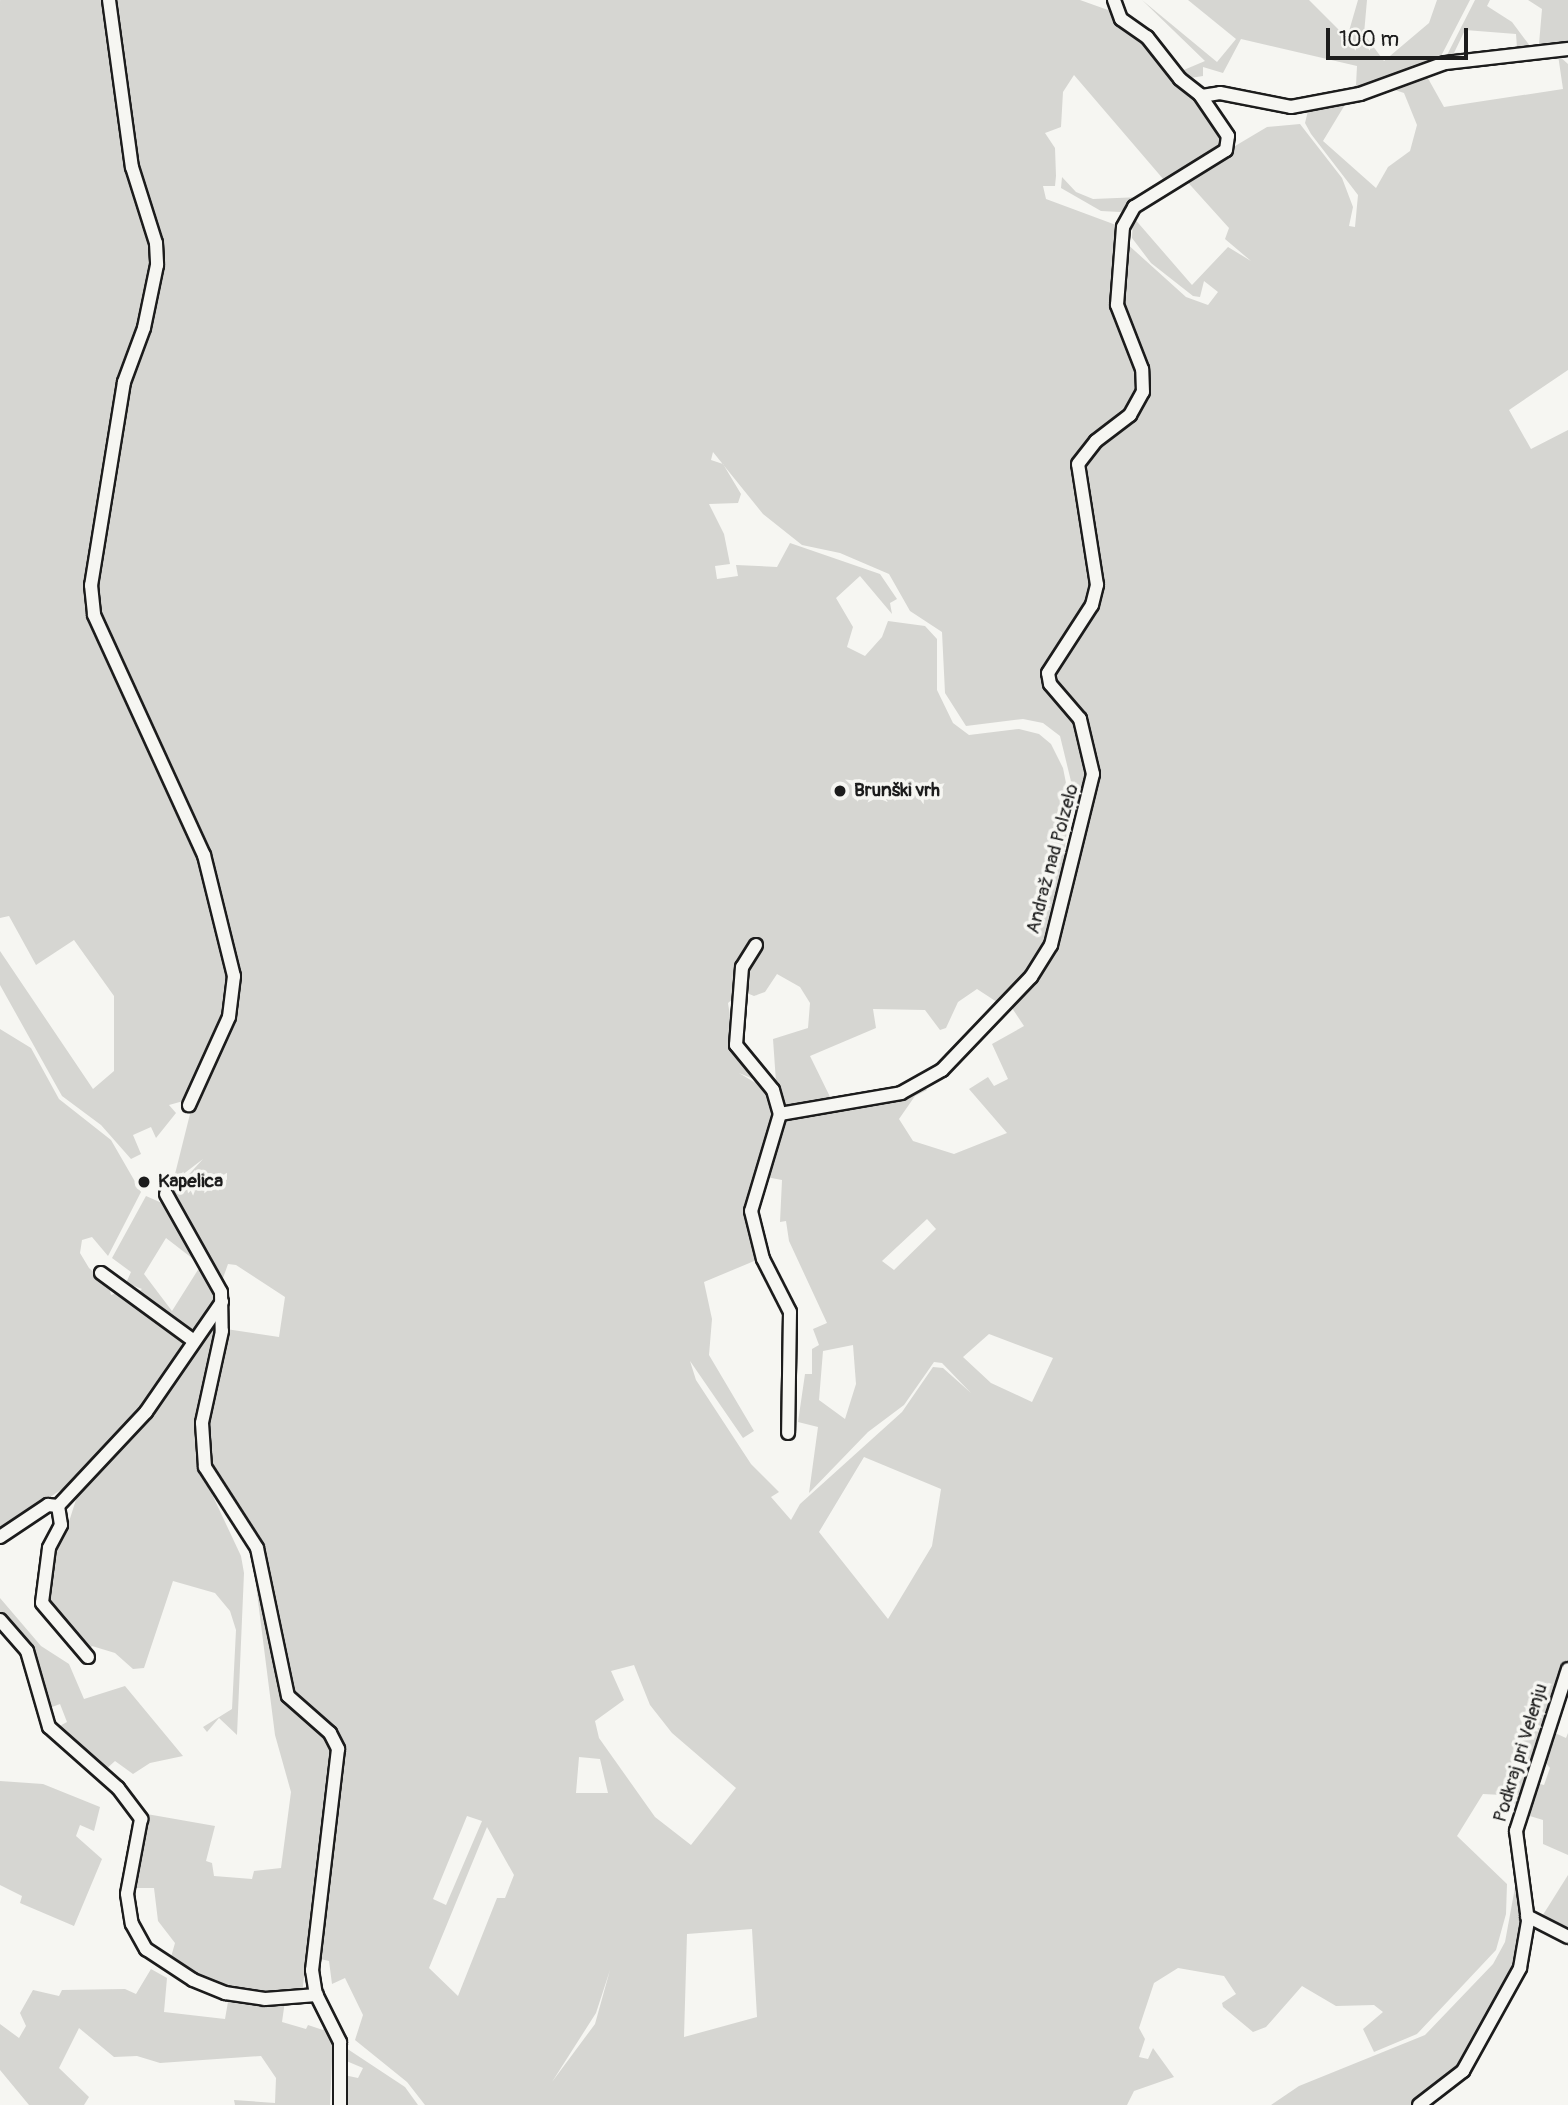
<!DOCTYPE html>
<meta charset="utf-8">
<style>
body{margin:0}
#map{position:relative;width:1568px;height:2105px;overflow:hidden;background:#f6f6f2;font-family:Pangolin,sans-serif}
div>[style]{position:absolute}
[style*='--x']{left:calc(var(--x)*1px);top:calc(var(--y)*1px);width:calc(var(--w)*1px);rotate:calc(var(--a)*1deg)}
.green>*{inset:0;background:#d6d6d2}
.roads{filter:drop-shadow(2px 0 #1c1c1c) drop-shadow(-2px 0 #1c1c1c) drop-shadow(0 2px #1c1c1c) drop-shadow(0 -2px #1c1c1c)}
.minor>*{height:12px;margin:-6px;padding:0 6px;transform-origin:6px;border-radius:6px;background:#f6f6f2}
.dots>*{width:19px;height:19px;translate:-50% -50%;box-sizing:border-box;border:4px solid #f6f6f2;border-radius:50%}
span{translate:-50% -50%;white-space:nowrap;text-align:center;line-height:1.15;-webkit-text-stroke:7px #f6f6f2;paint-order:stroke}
.poi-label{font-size:19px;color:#1c1c1c;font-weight:700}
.left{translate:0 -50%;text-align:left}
.street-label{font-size:19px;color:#1c1c1c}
.scale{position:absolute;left:1326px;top:28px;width:142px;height:32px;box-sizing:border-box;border:4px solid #1c1c1c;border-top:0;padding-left:9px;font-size:21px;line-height:24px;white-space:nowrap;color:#1c1c1c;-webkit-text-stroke:5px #f6f6f2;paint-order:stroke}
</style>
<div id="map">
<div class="green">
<div style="clip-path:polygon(evenodd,0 0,1080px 0,1108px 10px,1145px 39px,1223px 133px,1217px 151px,1164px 180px,1074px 75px,1063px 92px,1061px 127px,1045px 133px,1055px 148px,1056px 176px,1055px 186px,1043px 186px,1046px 199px,1116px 225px,1113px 300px,1141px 378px,1138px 395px,1083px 444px,1071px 468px,1093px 591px,1085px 612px,1045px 664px,1043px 676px,1075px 716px,1086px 746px,1090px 774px,1082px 808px,1077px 806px,1060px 736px,1043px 723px,1023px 719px,966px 726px,945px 693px,942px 632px,910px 611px,889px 574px,840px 553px,802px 545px,763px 514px,713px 452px,711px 460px,723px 464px,741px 494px,738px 503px,709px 504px,724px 534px,730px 564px,715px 566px,717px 579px,738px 576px,736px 565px,777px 567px,790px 543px,880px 574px,897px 599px,890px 603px,892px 614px,860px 576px,836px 598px,853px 627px,847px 647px,865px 656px,882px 637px,888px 621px,925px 626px,937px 639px,937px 690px,953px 723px,969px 735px,1019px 729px,1039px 734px,1051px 744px,1063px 768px,1070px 803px,1055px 933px,1003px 1006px,977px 989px,958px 1002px,946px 1028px,940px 1030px,925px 1010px,873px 1009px,876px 1028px,810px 1056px,834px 1105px,794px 1106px,793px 1111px,765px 1084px,739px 1073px,759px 1085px,775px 1111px,750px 1197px,749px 1227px,759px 1259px,704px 1282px,712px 1319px,709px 1355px,754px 1431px,743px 1438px,690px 1361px,696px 1380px,751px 1464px,779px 1492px,771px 1497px,791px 1520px,800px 1504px,902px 1412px,933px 1367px,943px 1368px,971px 1393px,942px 1363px,934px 1362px,904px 1405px,868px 1432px,809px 1493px,818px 1427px,798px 1422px,805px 1374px,812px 1374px,812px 1349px,819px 1345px,813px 1329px,827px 1323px,789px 1241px,786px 1221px,780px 1222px,782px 1180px,761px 1176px,780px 1118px,902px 1096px,924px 1086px,927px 1090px,915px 1096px,899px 1119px,913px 1141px,954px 1154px,1007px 1133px,969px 1089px,988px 1077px,994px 1086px,1008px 1079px,992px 1044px,1024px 1026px,1012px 1008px,1058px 937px,1071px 863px,1090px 822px,1097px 789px,1094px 741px,1053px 680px,1053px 670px,1099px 596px,1081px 469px,1084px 456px,1134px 414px,1149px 388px,1148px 374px,1121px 301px,1125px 242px,1186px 297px,1208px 305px,1218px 292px,1204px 281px,1200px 297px,1193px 296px,1151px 263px,1132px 238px,1133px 217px,1192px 285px,1228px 247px,1251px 261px,1225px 239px,1229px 228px,1183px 177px,1267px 127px,1300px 124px,1342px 178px,1353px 207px,1349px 226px,1355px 227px,1358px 195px,1311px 134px,1305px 123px,1308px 111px,1346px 103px,1323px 141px,1376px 188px,1388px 167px,1410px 151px,1417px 125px,1404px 93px,1386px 87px,1425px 73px,1444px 107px,1563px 89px,1558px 55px,1568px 64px,1568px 370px,1509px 410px,1531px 449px,1568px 430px,1568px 1661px,1518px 1806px,1502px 1795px,1483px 1794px,1457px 1836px,1507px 1884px,1506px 1914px,1496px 1950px,1417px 2034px,1374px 2052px,1363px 2029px,1383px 2012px,1374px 2005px,1336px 2006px,1302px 1986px,1266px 2027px,1253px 2032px,1223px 2007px,1222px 2003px,1236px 1994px,1224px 1976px,1178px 1968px,1154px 1983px,1139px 2028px,1145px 2039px,1139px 2057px,1148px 2059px,1153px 2048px,1174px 2077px,1134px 2091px,1127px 2105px,425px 2105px,407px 2082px,355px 2040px,363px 2015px,345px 1978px,332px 1984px,329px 1961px,316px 1958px,344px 1744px,287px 1687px,262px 1549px,220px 1493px,205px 1458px,207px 1411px,226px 1329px,279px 1337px,285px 1297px,236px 1265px,228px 1264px,222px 1281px,172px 1193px,203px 1159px,173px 1182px,194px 1098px,169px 1105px,176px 1113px,156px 1138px,151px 1127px,133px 1135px,141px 1154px,131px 1159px,101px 1125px,62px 1096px,0 985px,0 951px,93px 1089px,114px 1071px,114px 996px,74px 940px,36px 965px,9px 916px,0 918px,0 0,777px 974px,800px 987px,810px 1003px,808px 1028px,773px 1039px,776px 1082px,758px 1058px,736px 1054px,728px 1003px,742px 991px,754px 996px,765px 992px,777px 974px,0 0,927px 1219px,936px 1229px,894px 1270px,882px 1261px,927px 1219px,0 0,989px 1334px,1053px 1358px,1032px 1402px,991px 1383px,963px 1357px,989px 1334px,0 0,853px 1345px,856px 1384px,845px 1419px,819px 1400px,823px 1351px,853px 1345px,0 0,864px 1457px,941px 1489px,932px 1546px,888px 1619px,819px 1532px,864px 1457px,0 0,634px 1665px,650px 1705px,672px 1733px,736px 1788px,691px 1845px,655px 1817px,599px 1738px,595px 1721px,624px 1700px,611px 1671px,634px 1665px,0 0,579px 1757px,600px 1759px,608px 1793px,576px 1793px,579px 1757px,0 0,467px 1816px,482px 1821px,446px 1905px,433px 1899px,467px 1816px,0 0,487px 1827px,514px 1875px,505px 1898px,497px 1898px,458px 1996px,429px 1968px,487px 1827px,0 0,752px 1929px,757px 2017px,684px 2037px,687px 1934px,752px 1929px,0 0,610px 1970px,595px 2024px,552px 2082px,596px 2013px,610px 1970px)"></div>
<div style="clip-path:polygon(1142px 0,1217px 62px,1236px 39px,1188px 0,1309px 0,1347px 38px,1358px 0,1367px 0,1364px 34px,1384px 61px,1429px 23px,1437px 0,1470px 0,1439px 60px,1346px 94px,1356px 85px,1357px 66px,1241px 39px,1223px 73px,1203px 67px,1203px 76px,1184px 79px,1179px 72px,1205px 61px)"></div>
<div style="clip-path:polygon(evenodd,1475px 0,1490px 0,1487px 6px,1512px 22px,1533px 50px,1446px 57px,1475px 0,1465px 30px,1516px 34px,1517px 48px,1454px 53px,1465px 30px)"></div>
<div style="clip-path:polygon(1528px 0,1568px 0,1568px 46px,1544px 50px,1539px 44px,1542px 9px)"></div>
<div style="clip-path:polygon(1062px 177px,1076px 192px,1093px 199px,1141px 197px,1120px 212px,1101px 211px,1061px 188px)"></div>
<div style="clip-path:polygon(0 1029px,31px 1048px,59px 1099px,111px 1140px,141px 1192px,108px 1256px,92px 1237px,82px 1240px,80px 1253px,89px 1268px,109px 1286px,111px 1295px,117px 1293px,148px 1307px,189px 1342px,140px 1412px,77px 1479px,0 1531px)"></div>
<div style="clip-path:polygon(evenodd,146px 1196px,171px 1207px,216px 1286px,210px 1315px,194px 1332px,133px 1296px,142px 1289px,126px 1283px,131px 1272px,112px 1258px,146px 1196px,166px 1238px,201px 1265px,172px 1311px,144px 1274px,166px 1238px)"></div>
<div style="clip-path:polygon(214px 1321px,203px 1475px,241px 1556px,244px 1573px,237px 1735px,219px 1718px,207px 1732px,203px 1727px,232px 1709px,236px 1630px,230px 1611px,215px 1593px,173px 1581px,144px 1668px,133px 1669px,115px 1653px,92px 1646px,89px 1650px,46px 1609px,53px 1549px,67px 1528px,80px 1487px)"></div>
<div style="clip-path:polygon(250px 1538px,282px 1694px,296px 1714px,329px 1736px,332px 1744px,302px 1994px,234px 1992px,187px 1972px,171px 1957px,175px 1943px,158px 1921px,154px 1888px,134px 1888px,141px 1813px,215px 1826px,206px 1861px,212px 1863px,214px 1876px,252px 1879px,254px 1871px,281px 1868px,291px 1792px,275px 1735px)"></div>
<div style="clip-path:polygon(0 1598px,41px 1646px,69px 1664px,84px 1699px,125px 1686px,183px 1756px,150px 1763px,133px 1774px,115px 1761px,103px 1772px,54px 1729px,67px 1722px,60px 1704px,44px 1710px,13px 1629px,0 1614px)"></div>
<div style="clip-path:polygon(1568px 1675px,1555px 1733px,1566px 1738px,1568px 1733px,1568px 1855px,1543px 1844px,1543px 1820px,1523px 1814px,1536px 1783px,1544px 1785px,1550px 1768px,1545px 1762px)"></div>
<div style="clip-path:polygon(0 1781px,43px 1784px,100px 1807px,94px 1831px,80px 1825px,76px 1836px,102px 1859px,74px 1926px,20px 1903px,22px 1896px,0 1885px)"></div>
<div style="clip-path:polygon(1568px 1875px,1568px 1929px,1541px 1918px)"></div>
<div style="clip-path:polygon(1516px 1882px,1521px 1924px,1514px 1963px,1465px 2057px,1439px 2084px,1413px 2105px,1271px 2105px,1299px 2086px,1425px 2035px,1493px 1964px,1505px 1942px)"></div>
<div style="clip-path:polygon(151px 1969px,167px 1978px,164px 2012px,225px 2019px,229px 1996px,285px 2001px,282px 2022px,306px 2029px,308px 2025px,323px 2030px,328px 2019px,339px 2061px,332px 2061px,330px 2105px,235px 2105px,234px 2100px,275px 2103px,276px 2078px,261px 2056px,160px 2063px,137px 2056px,114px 2057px,79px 2028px,59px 2068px,89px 2097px,84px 2105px,29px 2105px,0 2070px,0 2024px,19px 2038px,26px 2026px,20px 2013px,33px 1990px,59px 1996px,62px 1990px,125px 1989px,136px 1994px)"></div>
<div style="clip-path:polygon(346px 2048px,405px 2087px,418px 2105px,343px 2105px,344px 2075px,358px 2078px,363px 2068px,344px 2060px)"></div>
</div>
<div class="roads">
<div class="minor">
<div style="--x:109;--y:0;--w:169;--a:82.2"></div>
<div style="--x:132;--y:167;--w:80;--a:72.5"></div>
<div style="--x:156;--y:243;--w:22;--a:87"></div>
<div style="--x:157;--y:265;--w:64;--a:101.7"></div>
<div style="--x:144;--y:328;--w:58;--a:110.3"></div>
<div style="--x:124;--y:382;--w:206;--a:99.2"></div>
<div style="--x:91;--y:585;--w:30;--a:84"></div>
<div style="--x:94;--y:615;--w:264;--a:65.4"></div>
<div style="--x:204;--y:855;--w:125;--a:76.1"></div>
<div style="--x:234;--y:976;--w:41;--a:97"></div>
<div style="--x:229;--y:1017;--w:97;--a:114.4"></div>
<div style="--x:1114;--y:0;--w:20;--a:70"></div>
<div style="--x:1121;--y:19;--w:32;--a:35"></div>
<div style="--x:1147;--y:37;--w:53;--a:51.8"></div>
<div style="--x:1180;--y:79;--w:28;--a:38"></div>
<div style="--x:1202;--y:96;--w:18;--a:-9"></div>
<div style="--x:1220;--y:93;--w:72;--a:11.2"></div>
<div style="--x:1291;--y:107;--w:70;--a:-10.7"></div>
<div style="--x:1360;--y:94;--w:90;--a:-20"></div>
<div style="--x:1445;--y:63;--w:124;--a:-6.5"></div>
<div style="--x:756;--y:945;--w:26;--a:122"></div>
<div style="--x:742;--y:967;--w:78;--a:94.4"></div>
<div style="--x:736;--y:1045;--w:58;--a:50.6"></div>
<div style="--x:773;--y:1090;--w:25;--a:74"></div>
<div style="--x:780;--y:1114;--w:123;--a:-9.8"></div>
<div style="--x:901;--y:1093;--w:47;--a:-29.3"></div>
<div style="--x:942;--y:1070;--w:129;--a:-46.3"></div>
<div style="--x:1031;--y:977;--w:38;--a:-58"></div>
<div style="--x:1051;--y:945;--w:176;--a:-76.2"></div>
<div style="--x:1093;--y:774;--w:57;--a:-103.3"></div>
<div style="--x:1080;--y:719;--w:46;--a:-130.6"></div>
<div style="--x:1050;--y:684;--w:11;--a:-100"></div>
<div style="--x:1048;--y:673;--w:81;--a:-57.1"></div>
<div style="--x:1092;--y:605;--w:21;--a:-76"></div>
<div style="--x:1097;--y:585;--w:122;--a:-98.9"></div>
<div style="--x:1078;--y:464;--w:29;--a:-52"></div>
<div style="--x:1096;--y:441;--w:43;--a:-37.4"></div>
<div style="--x:1130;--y:415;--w:26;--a:-61"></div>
<div style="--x:1143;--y:392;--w:23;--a:-92"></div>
<div style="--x:1142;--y:369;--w:69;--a:-111.3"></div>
<div style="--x:1117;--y:305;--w:78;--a:-85.6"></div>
<div style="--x:1123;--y:227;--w:23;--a:-61"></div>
<div style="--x:1134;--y:207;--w:108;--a:-31.8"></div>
<div style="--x:1226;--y:150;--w:14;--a:-82"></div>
<div style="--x:1228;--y:136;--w:50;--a:-124.3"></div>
<div style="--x:780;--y:1114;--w:101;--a:106.6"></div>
<div style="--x:751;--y:1211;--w:49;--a:76"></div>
<div style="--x:763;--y:1259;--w:59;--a:63"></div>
<div style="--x:790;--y:1312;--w:121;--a:90.9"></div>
<div style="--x:166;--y:1194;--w:112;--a:60.7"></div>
<div style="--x:221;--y:1292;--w:39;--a:89"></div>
<div style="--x:222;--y:1331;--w:94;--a:102.3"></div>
<div style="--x:202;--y:1423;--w:44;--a:86.1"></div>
<div style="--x:205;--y:1467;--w:96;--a:57.3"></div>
<div style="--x:257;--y:1548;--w:151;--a:78.2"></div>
<div style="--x:288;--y:1696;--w:56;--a:41.4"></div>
<div style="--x:330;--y:1733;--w:18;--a:63"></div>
<div style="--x:338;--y:1749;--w:223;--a:96.7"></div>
<div style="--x:312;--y:1970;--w:24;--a:81"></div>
<div style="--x:316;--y:1994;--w:54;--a:63.4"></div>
<div style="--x:340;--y:2042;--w:63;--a:90"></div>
<div style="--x:101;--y:1273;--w:115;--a:36.2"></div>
<div style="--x:58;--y:1506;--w:129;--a:-46.9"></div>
<div style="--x:146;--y:1412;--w:134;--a:-55.4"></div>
<div style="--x:0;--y:1537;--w:58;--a:-33.7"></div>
<div style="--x:48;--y:1505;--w:10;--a:6"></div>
<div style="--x:58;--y:1506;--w:19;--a:81"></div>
<div style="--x:61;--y:1525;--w:26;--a:118"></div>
<div style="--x:49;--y:1548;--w:55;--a:97.3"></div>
<div style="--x:42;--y:1603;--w:71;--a:49.6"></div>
<div style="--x:0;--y:1620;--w:41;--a:48.9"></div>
<div style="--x:27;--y:1651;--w:79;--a:73.9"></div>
<div style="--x:49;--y:1727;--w:92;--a:41.5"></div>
<div style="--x:118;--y:1788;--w:39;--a:53"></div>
<div style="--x:141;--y:1819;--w:76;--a:100.6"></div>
<div style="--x:127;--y:1894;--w:30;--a:81"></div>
<div style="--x:132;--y:1924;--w:29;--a:61"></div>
<div style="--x:146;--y:1949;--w:56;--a:33.4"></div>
<div style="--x:193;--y:1980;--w:35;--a:22"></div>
<div style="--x:225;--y:1993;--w:40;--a:8.5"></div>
<div style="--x:265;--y:1999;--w:52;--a:-4.4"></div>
<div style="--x:1527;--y:1916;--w:46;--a:27.1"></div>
<div style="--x:1419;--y:2105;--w:56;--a:-37.7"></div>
<div style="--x:1463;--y:2071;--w:118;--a:-61"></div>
<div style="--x:1520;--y:1968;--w:48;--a:-80.3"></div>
<div style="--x:1528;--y:1921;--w:91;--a:-97.6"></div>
<div style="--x:1516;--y:1831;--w:170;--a:-72.2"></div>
</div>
</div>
<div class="dots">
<div style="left:840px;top:791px;background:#1c1c1c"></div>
<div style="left:144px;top:1182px;background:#1c1c1c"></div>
</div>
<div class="poi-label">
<span class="left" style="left:854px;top:791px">Brunški vrh</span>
<span class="left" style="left:158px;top:1182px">Kapelica</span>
</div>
<div class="street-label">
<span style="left:1053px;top:859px;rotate:-75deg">Andraž nad Polzelo</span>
<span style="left:1521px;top:1753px;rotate:-73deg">Podkraj pri Velenju</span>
</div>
<div class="scale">100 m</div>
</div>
